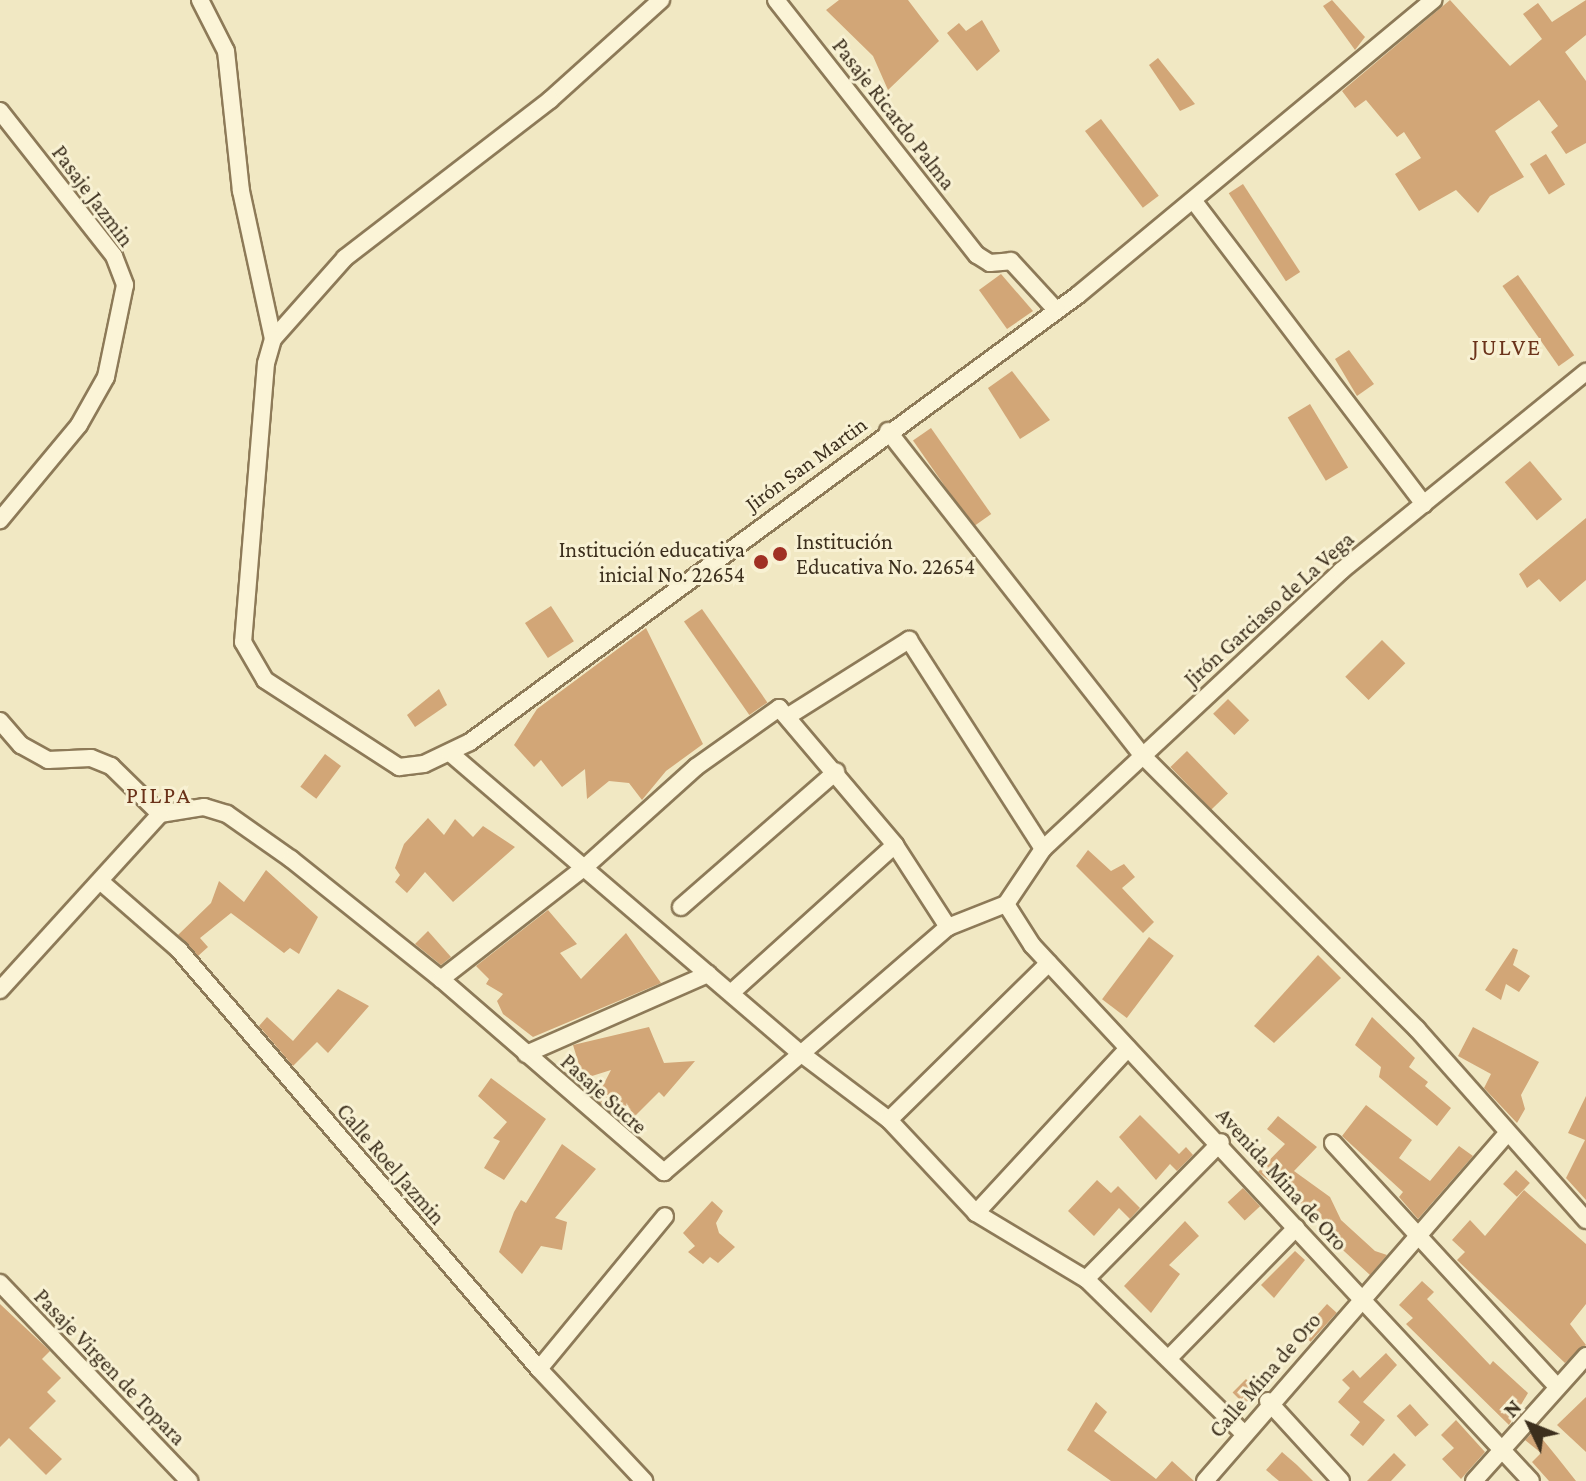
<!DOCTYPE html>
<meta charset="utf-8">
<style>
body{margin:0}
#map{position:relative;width:1586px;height:1481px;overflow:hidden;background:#f1e8c3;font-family:"Crimson Pro",serif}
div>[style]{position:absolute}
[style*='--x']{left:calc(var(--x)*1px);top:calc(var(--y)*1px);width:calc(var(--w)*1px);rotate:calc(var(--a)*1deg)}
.building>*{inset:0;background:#d2a677;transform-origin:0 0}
.roads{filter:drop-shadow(2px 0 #8d7a58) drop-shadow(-2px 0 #8d7a58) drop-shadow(0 2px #8d7a58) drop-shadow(0 -2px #8d7a58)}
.street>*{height:16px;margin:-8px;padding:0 8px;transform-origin:8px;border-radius:8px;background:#fbf4d7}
.dots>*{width:22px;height:22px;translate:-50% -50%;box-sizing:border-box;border:4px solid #f8f1d3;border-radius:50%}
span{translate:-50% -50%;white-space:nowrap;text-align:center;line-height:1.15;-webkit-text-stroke:6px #f8f1d3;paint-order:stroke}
.street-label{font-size:22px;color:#3c2f1d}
.poi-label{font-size:22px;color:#3c2f1d}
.left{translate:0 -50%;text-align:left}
.right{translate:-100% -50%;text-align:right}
.neighbourhood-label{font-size:24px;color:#6b331a;letter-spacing:2px}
.north{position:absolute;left:1490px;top:1385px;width:80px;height:80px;-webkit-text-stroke:6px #f8f1d3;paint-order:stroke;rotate:313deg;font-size:22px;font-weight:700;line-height:32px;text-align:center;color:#3c2f1d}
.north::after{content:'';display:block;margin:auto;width:28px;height:36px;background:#3c2f1d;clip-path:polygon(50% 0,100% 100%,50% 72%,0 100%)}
</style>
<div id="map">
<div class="building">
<div style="clip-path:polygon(839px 0,908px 0,939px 41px,888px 90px,873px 56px,826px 10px)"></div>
<div style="clip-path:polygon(1332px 0,1365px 37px,1355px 50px,1323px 6px)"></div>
<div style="clip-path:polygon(1450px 0,1510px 66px,1542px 39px,1523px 14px,1538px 3px,1552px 22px,1586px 0,1586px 35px,1565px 52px,1586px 81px,1586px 143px,1566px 154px,1551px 132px,1558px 126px,1539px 100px,1495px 131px,1524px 177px,1490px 196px,1478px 213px,1456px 190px,1419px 211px,1395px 174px,1421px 158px,1404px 132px,1397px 137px,1366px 100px,1355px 108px,1342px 91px)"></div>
<div style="clip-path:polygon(982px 20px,1000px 51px,977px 71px,947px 33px,959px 23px,966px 31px)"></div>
<div style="clip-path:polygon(1158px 58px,1195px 104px,1180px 111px,1149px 65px)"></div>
<div style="left:1101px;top:119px;width:96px;height:20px;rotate:53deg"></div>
<div style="left:1546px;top:154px;width:36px;height:19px;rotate:58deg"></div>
<div style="left:1243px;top:184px;width:105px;height:17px;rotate:57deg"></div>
<div style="clip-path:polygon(1001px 274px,1033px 311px,1007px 329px,979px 290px)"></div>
<div style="left:1518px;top:275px;width:98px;height:19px;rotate:55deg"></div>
<div style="clip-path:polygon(1349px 350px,1374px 384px,1357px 396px,1335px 359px)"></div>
<div style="clip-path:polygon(1012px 371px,1050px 420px,1020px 439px,988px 388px)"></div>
<div style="left:1310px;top:404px;width:74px;height:26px;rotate:59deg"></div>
<div style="left:931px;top:428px;width:105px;height:22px;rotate:55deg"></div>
<div style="left:1530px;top:461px;width:50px;height:33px;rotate:50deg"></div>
<div style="clip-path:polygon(1586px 518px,1586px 580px,1560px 602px,1539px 579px,1527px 588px,1519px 574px)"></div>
<div style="left:551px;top:606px;width:42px;height:31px;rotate:57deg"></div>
<div style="left:702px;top:609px;width:114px;height:22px;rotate:55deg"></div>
<div style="clip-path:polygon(646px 628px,703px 744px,666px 771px,642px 800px,629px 783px,609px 781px,587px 799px,585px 769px,562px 787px,541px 760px,534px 767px,514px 745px,537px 709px)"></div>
<div style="left:1382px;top:640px;width:33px;height:52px;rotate:45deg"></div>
<div style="clip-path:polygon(439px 689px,447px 705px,415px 727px,407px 715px)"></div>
<div style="left:1228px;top:699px;width:30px;height:21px;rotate:45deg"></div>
<div style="left:1187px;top:751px;width:59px;height:23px;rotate:46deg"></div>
<div style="left:325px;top:754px;width:20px;height:41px;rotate:37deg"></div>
<div style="clip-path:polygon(428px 818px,444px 835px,455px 819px,473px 837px,483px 826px,515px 847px,453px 902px,425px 872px,407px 893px,395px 882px,400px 875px,395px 868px,404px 844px)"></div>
<div style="clip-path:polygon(1088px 850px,1111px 871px,1124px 864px,1135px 877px,1122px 888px,1154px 922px,1143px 933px,1076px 866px)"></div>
<div style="clip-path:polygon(266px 870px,318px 917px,299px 954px,290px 948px,284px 953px,231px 913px,200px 938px,208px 947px,198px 956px,178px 935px,211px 903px,219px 881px,244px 902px)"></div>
<div style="clip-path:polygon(548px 910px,577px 944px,560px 953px,581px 979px,626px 933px,661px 983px,533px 1037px,503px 1014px,497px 1001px,503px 994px,486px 984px,489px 979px,476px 966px)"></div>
<div style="clip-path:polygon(428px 931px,451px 957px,441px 965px,415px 944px)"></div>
<div style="left:1149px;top:937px;width:31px;height:78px;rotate:37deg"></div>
<div style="clip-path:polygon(1513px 948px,1518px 950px,1513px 965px,1530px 976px,1519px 992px,1506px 984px,1501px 1000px,1485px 990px)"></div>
<div style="clip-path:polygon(1318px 955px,1341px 978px,1274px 1043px,1254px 1026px)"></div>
<div style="clip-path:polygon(338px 989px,369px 1006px,328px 1053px,317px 1042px,293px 1066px,259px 1026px,267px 1017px,293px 1041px)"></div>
<div style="clip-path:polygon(1372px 1017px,1415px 1058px,1409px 1067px,1428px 1082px,1425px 1086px,1451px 1108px,1437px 1126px,1379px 1077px,1381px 1067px,1355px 1045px)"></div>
<div style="clip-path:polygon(649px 1027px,664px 1063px,695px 1061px,664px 1097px,659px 1092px,626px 1125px,596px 1099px,611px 1070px,592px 1076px,580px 1068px,573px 1045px)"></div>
<div style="clip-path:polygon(1473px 1027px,1539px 1062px,1521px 1095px,1525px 1109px,1517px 1123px,1484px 1088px,1491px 1074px,1458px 1056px)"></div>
<div style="clip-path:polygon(491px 1078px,546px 1119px,504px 1180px,484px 1168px,500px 1141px,493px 1138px,507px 1122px,478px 1096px)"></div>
<div style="clip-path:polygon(1586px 1096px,1586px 1200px,1566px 1178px,1585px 1140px,1568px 1133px)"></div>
<div style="clip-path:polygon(1366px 1105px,1412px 1140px,1399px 1158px,1430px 1181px,1459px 1146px,1473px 1156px,1418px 1219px,1399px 1197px,1403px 1192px,1342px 1136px)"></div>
<div style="clip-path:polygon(1140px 1115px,1179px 1154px,1186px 1147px,1193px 1155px,1177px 1171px,1170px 1164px,1156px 1180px,1119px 1137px)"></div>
<div style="clip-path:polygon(1278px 1116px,1317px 1147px,1294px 1171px,1330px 1197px,1341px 1220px,1375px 1251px,1387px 1255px,1370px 1275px,1332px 1240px,1335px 1236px,1311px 1204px,1305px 1210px,1258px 1172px,1285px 1144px,1267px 1129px)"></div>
<div style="clip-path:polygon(562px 1144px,596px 1169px,555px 1218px,567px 1222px,562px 1250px,541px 1246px,522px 1274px,499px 1252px,514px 1212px,521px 1200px,526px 1203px)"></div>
<div style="left:1516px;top:1170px;width:19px;height:19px;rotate:43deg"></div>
<div style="clip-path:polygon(1097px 1180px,1111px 1193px,1118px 1186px,1140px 1208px,1130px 1219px,1119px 1208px,1094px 1236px,1068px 1211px)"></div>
<div style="left:1243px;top:1188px;width:25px;height:21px;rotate:47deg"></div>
<div style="clip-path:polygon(1524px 1190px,1586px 1244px,1586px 1304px,1570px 1324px,1586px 1345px,1565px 1363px,1457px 1260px,1465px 1252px,1452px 1240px,1470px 1220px,1485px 1236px)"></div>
<div style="clip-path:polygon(712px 1201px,723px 1211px,716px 1223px,719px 1233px,735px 1247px,718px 1263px,710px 1257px,703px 1264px,688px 1252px,695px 1246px,683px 1233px)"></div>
<div style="clip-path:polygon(1185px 1221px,1199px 1236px,1169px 1265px,1180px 1274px,1151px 1313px,1124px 1286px)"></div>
<div style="clip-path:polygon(1295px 1251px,1305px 1260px,1274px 1298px,1261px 1285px)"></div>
<div style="clip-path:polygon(1422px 1281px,1434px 1292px,1427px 1299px,1490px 1365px,1493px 1361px,1528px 1393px,1509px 1425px,1406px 1324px,1413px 1318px,1399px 1305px)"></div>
<div style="clip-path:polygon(0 1304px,50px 1351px,42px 1359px,61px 1378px,47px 1392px,56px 1401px,29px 1428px,62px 1459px,46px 1475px,9px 1438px,0 1447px)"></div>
<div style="left:1327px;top:1304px;width:13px;height:39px;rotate:42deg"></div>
<div style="clip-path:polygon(1386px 1353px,1397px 1365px,1363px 1402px,1385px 1420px,1363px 1446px,1350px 1435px,1360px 1422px,1338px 1402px,1350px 1388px,1342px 1380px,1353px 1370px,1360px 1378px)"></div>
<div style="left:1246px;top:1379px;width:17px;height:19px;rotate:45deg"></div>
<div style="clip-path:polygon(1586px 1397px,1586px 1452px,1557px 1425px)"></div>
<div style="clip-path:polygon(1096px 1402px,1107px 1412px,1094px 1431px,1156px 1479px,1172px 1461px,1194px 1481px,1111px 1481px,1067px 1450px)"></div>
<div style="left:1410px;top:1404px;width:28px;height:18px;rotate:48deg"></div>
<div style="clip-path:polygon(1456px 1420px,1485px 1452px,1461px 1479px,1442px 1459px,1454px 1448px,1441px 1435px)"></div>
<div style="clip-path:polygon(1535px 1430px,1557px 1457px,1576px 1481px,1549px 1481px,1532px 1462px,1541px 1453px,1525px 1440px)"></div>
<div style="clip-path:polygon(1282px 1452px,1297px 1465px,1313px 1481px,1279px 1481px,1266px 1470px)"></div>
<div style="clip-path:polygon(1394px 1453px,1406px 1465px,1391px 1481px,1367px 1481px)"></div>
</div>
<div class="roads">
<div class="street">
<div style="--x:200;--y:0;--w:57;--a:63"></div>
<div style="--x:226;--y:51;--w:141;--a:83.9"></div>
<div style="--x:241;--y:191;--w:151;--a:77.8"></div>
<div style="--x:661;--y:0;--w:149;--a:138"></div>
<div style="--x:550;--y:100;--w:259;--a:142.4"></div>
<div style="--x:345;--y:258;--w:108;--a:131.6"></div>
<div style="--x:273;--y:339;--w:25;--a:106"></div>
<div style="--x:266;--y:363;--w:280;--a:94.7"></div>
<div style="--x:243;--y:642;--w:44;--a:59.9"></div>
<div style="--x:265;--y:680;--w:160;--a:33"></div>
<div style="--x:399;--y:767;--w:25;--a:-7"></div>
<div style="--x:424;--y:764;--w:51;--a:-25.6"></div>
<div style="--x:470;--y:742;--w:755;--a:-36.32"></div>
<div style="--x:1078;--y:295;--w:462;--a:-39.7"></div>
<div style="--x:776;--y:0;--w:325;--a:51.8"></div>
<div style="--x:977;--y:255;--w:15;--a:32"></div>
<div style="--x:990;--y:263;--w:21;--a:-5"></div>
<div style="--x:1011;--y:261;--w:67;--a:47.4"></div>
<div style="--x:0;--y:111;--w:184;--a:51.8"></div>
<div style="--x:114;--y:256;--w:31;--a:69"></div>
<div style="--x:125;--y:285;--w:94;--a:101.7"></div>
<div style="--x:106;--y:377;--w:55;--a:119.4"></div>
<div style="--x:79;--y:425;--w:124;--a:129.7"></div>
<div style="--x:1193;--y:200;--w:382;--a:52.8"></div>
<div style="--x:888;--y:431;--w:412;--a:51.9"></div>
<div style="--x:1142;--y:755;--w:388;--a:44.9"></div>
<div style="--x:1417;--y:1029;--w:255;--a:48.5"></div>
<div style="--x:790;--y:715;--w:141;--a:-32.2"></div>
<div style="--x:909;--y:640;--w:248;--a:57.3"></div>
<div style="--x:0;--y:721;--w:32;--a:49"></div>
<div style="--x:21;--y:745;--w:31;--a:29"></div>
<div style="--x:48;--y:760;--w:43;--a:-2.7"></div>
<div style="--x:91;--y:758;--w:22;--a:22"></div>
<div style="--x:111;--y:766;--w:69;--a:44.4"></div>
<div style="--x:450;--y:753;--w:460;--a:40.6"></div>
<div style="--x:799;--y:1052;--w:113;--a:37.1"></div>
<div style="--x:889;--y:1120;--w:127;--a:46.9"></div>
<div style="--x:976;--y:1213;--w:128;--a:31"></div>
<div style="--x:1086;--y:1279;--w:219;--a:44.4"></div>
<div style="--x:160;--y:814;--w:45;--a:-9"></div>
<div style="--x:204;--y:807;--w:24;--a:17"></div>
<div style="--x:227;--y:814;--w:78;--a:35.1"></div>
<div style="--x:291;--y:859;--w:192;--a:38.7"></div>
<div style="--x:441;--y:979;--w:295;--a:40.9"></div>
<div style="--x:664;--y:1172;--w:375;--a:-40.8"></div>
<div style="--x:948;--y:927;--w:62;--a:-21.6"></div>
<div style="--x:100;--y:881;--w:105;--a:41.1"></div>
<div style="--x:179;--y:950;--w:552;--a:49.33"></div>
<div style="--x:539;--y:1369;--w:154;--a:46.8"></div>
<div style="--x:1006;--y:904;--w:66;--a:-56.1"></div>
<div style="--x:1043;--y:849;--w:408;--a:-43"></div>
<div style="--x:1341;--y:571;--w:316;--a:-39.1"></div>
<div style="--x:1006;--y:904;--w:49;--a:57.6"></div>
<div style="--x:1032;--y:945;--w:732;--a:47.05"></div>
<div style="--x:681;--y:907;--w:206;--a:-41.1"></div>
<div style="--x:441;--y:979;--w:182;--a:-37.9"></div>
<div style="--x:585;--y:867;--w:149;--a:-42"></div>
<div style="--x:696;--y:767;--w:102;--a:-35.4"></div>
<div style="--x:779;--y:708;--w:180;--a:49.7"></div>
<div style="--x:895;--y:845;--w:98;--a:57.1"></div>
<div style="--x:0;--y:990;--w:238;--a:-47.7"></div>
<div style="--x:731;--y:993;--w:221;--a:-42.1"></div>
<div style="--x:526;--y:1054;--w:199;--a:-23.7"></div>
<div style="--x:889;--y:1120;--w:224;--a:-44.5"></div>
<div style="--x:1333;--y:1143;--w:331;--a:47.4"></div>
<div style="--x:976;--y:1213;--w:224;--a:-47.3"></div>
<div style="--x:1086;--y:1279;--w:192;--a:-45.4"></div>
<div style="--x:0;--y:1283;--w:274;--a:46.3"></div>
<div style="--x:1169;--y:1358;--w:182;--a:-45.7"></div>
<div style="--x:539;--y:1369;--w:198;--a:-50.5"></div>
<div style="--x:1268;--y:1401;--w:108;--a:47.6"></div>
<div style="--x:1205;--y:1481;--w:461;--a:-49"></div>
<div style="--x:1474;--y:1481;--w:168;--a:-48.1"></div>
</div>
</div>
<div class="dots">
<div style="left:780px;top:554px;background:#a03024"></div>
<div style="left:761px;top:562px;background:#a03024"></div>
</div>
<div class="street-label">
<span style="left:894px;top:114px;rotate:52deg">Pasaje Ricardo Palma</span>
<span style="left:93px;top:196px;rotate:53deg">Pasaje Jazmin</span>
<span style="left:806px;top:464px;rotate:-36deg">Jirón San Martin</span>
<span style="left:1269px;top:609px;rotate:-42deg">Jirón Garciaso de La Vega</span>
<span style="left:604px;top:1094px;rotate:42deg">Pasaje Sucre</span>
<span style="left:391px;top:1164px;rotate:49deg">Calle Roel Jazmin</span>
<span style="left:1282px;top:1179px;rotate:48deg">Avenida Mina de Oro</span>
<span style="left:110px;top:1367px;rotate:46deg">Pasaje Virgen de Topara</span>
<span style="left:1265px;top:1375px;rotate:-49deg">Calle Mina de Oro</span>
</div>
<div class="poi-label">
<span class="left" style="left:796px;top:554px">Institución<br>Educativa No. 22654</span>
<span class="right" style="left:745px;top:562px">Institución educativa<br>inicial No. 22654</span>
</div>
<div class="neighbourhood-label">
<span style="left:1507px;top:347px">JULVE</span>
<span style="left:159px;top:795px">PILPA</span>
</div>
<div class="north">N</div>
</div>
